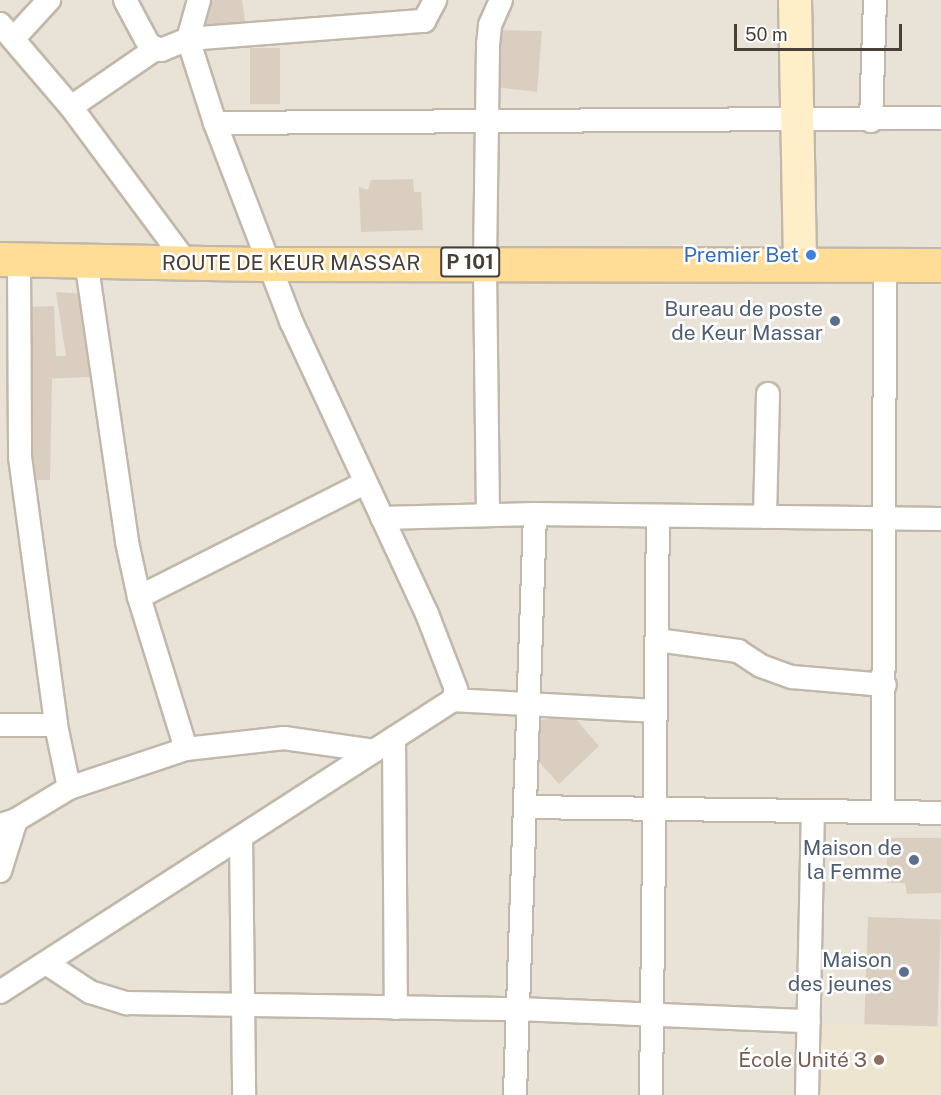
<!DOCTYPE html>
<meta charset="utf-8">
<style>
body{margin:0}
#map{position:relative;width:941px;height:1095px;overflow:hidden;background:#f5f0e8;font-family:"Public Sans",sans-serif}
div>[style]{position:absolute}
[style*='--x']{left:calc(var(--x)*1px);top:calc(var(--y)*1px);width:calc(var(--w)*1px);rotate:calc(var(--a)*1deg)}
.residential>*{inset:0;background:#e9e2d6;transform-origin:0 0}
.education>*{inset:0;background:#eee5d1;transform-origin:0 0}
.building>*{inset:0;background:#dacec0;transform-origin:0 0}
.roads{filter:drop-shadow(2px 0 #c1b8aa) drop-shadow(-2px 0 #c1b8aa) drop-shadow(0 2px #c1b8aa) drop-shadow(0 -2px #c1b8aa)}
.street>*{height:22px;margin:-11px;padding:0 11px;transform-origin:11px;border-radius:11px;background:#fff}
.secondary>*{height:32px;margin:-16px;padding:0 16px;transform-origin:16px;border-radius:16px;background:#ffefc8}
.primary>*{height:33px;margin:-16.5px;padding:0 16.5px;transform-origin:16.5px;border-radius:16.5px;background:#ffdd97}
.dots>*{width:16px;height:16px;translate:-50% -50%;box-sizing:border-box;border:3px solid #fff;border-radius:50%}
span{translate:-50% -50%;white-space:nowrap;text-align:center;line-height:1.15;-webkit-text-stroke:5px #fff;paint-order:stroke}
.shield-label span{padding:2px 4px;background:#fff;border:2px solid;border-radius:4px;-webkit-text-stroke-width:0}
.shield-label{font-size:20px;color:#484036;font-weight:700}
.shop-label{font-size:21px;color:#366cbe}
.right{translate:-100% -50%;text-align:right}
.street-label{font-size:21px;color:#484036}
.service-label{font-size:21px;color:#4e5e75}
.education-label{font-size:21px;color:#785e54}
.scale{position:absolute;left:734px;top:24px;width:168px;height:27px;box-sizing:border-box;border:3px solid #484036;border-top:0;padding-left:8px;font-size:18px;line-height:21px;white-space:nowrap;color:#484036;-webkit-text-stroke:4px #fff;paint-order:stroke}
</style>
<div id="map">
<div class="residential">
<div style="left:0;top:0;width:941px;height:1095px"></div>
</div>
<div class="education">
<div style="left:818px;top:1024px;width:123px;height:71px;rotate:1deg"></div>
</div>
<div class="building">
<div style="clip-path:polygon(207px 0,242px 0,246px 28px,202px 26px)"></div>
<div style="clip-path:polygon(495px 30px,542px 31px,537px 92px,497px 87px)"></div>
<div style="left:250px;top:48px;width:30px;height:56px"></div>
<div style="clip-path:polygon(413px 179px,414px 192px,421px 192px,423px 230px,361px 232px,359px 187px,368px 190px,371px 180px)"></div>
<div style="clip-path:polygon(56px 292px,83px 294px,90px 377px,41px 379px,52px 379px,50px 480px,31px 480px,31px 307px,54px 306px,56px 356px,66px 356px)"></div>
<div style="clip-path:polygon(575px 718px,599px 746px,559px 784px,532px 754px,534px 720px)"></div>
<div style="clip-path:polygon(887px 838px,941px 838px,941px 893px,907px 894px,905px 883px,887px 883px)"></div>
<div style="left:868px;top:917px;width:73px;height:107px;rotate:2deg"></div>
</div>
<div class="roads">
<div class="street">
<div style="--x:125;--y:0;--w:51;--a:61.9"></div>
<div style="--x:149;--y:45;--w:13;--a:23"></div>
<div style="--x:161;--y:50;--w:29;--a:-22"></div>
<div style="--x:188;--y:39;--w:237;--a:-4.4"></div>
<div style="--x:424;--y:21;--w:24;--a:-62"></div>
<div style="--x:0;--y:24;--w:109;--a:49.5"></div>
<div style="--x:71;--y:107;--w:194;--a:53.4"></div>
<div style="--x:14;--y:38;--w:52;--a:-47.4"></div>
<div style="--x:71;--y:107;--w:101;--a:-34.5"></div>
<div style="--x:871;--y:121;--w:121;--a:-88.1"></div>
<div style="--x:215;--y:123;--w:726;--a:-0.39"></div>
<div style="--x:19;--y:259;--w:198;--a:89.7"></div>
<div style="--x:20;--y:457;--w:270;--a:82.3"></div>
<div style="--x:56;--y:725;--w:64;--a:78.3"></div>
<div style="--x:86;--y:260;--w:285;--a:81.7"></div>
<div style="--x:127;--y:542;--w:56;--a:77.7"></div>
<div style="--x:139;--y:597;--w:159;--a:72.8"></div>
<div style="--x:488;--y:514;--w:252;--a:-90.7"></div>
<div style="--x:485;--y:262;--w:217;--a:-89.2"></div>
<div style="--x:488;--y:45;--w:20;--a:-84"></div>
<div style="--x:490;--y:25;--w:27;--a:-66"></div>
<div style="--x:765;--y:517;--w:123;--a:-88.6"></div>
<div style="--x:382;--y:518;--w:153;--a:-1.5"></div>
<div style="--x:535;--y:514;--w:406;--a:0.7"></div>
<div style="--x:139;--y:597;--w:253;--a:-26.8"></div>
<div style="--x:657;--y:640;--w:82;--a:7.7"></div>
<div style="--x:738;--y:651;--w:27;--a:33"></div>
<div style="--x:761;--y:666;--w:33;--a:20"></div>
<div style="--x:792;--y:677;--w:93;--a:4.9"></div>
<div style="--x:453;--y:700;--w:203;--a:3.1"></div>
<div style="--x:0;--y:725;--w:56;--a:0"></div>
<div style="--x:394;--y:738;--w:270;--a:89.6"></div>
<div style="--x:525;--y:807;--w:416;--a:0.8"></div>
<div style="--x:883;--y:812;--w:548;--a:-89.79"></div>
<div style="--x:0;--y:825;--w:17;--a:-17"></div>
<div style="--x:16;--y:820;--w:62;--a:-31.1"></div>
<div style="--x:69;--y:788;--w:123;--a:-18.4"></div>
<div style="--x:186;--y:749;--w:99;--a:-6.4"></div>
<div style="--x:284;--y:738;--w:91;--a:8.2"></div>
<div style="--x:241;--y:837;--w:258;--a:89.3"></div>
<div style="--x:0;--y:871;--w:53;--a:-72.6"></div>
<div style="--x:46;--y:963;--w:53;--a:33.4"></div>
<div style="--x:90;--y:992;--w:39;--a:17"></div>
<div style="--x:127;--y:1003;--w:391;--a:0.9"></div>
<div style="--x:518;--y:1009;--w:291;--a:2.4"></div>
<div style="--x:0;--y:992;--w:539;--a:-32.81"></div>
<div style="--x:453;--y:700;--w:11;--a:-75"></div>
<div style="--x:456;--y:689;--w:80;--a:-111.1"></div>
<div style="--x:427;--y:614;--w:323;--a:-114.9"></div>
<div style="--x:291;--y:321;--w:212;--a:-111"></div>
<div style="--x:215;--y:123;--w:88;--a:-107.8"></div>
<div style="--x:188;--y:39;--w:41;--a:-74.2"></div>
<div style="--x:515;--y:1093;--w:579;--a:-88.02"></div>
<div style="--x:651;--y:1095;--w:579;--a:-89.31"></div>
<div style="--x:807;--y:1095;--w:284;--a:-88.8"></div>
</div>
<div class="secondary">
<div style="--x:795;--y:0;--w:264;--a:88.9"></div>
</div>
<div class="primary">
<div style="--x:0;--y:259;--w:272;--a:1.1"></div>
<div style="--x:272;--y:264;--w:669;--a:0.09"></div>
</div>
</div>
<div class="dots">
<div style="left:811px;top:255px;background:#3f7fe0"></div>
<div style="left:835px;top:321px;background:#5c6f8a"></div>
<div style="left:914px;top:860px;background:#5c6f8a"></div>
<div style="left:904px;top:972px;background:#5c6f8a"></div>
<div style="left:879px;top:1060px;background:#8d6e63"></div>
</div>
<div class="shield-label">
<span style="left:470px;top:262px">P 101</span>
</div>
<div class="shop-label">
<span class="right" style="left:799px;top:255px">Premier Bet</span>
</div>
<div class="street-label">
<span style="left:291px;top:263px">ROUTE DE KEUR MASSAR</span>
</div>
<div class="service-label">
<span class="right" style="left:823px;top:321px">Bureau de poste<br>de Keur Massar</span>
<span class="right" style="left:902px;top:860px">Maison de<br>la Femme</span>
<span class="right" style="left:892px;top:972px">Maison<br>des jeunes</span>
</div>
<div class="education-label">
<span class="right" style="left:867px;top:1060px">École Unité 3</span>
</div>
<div class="scale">50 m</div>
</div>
